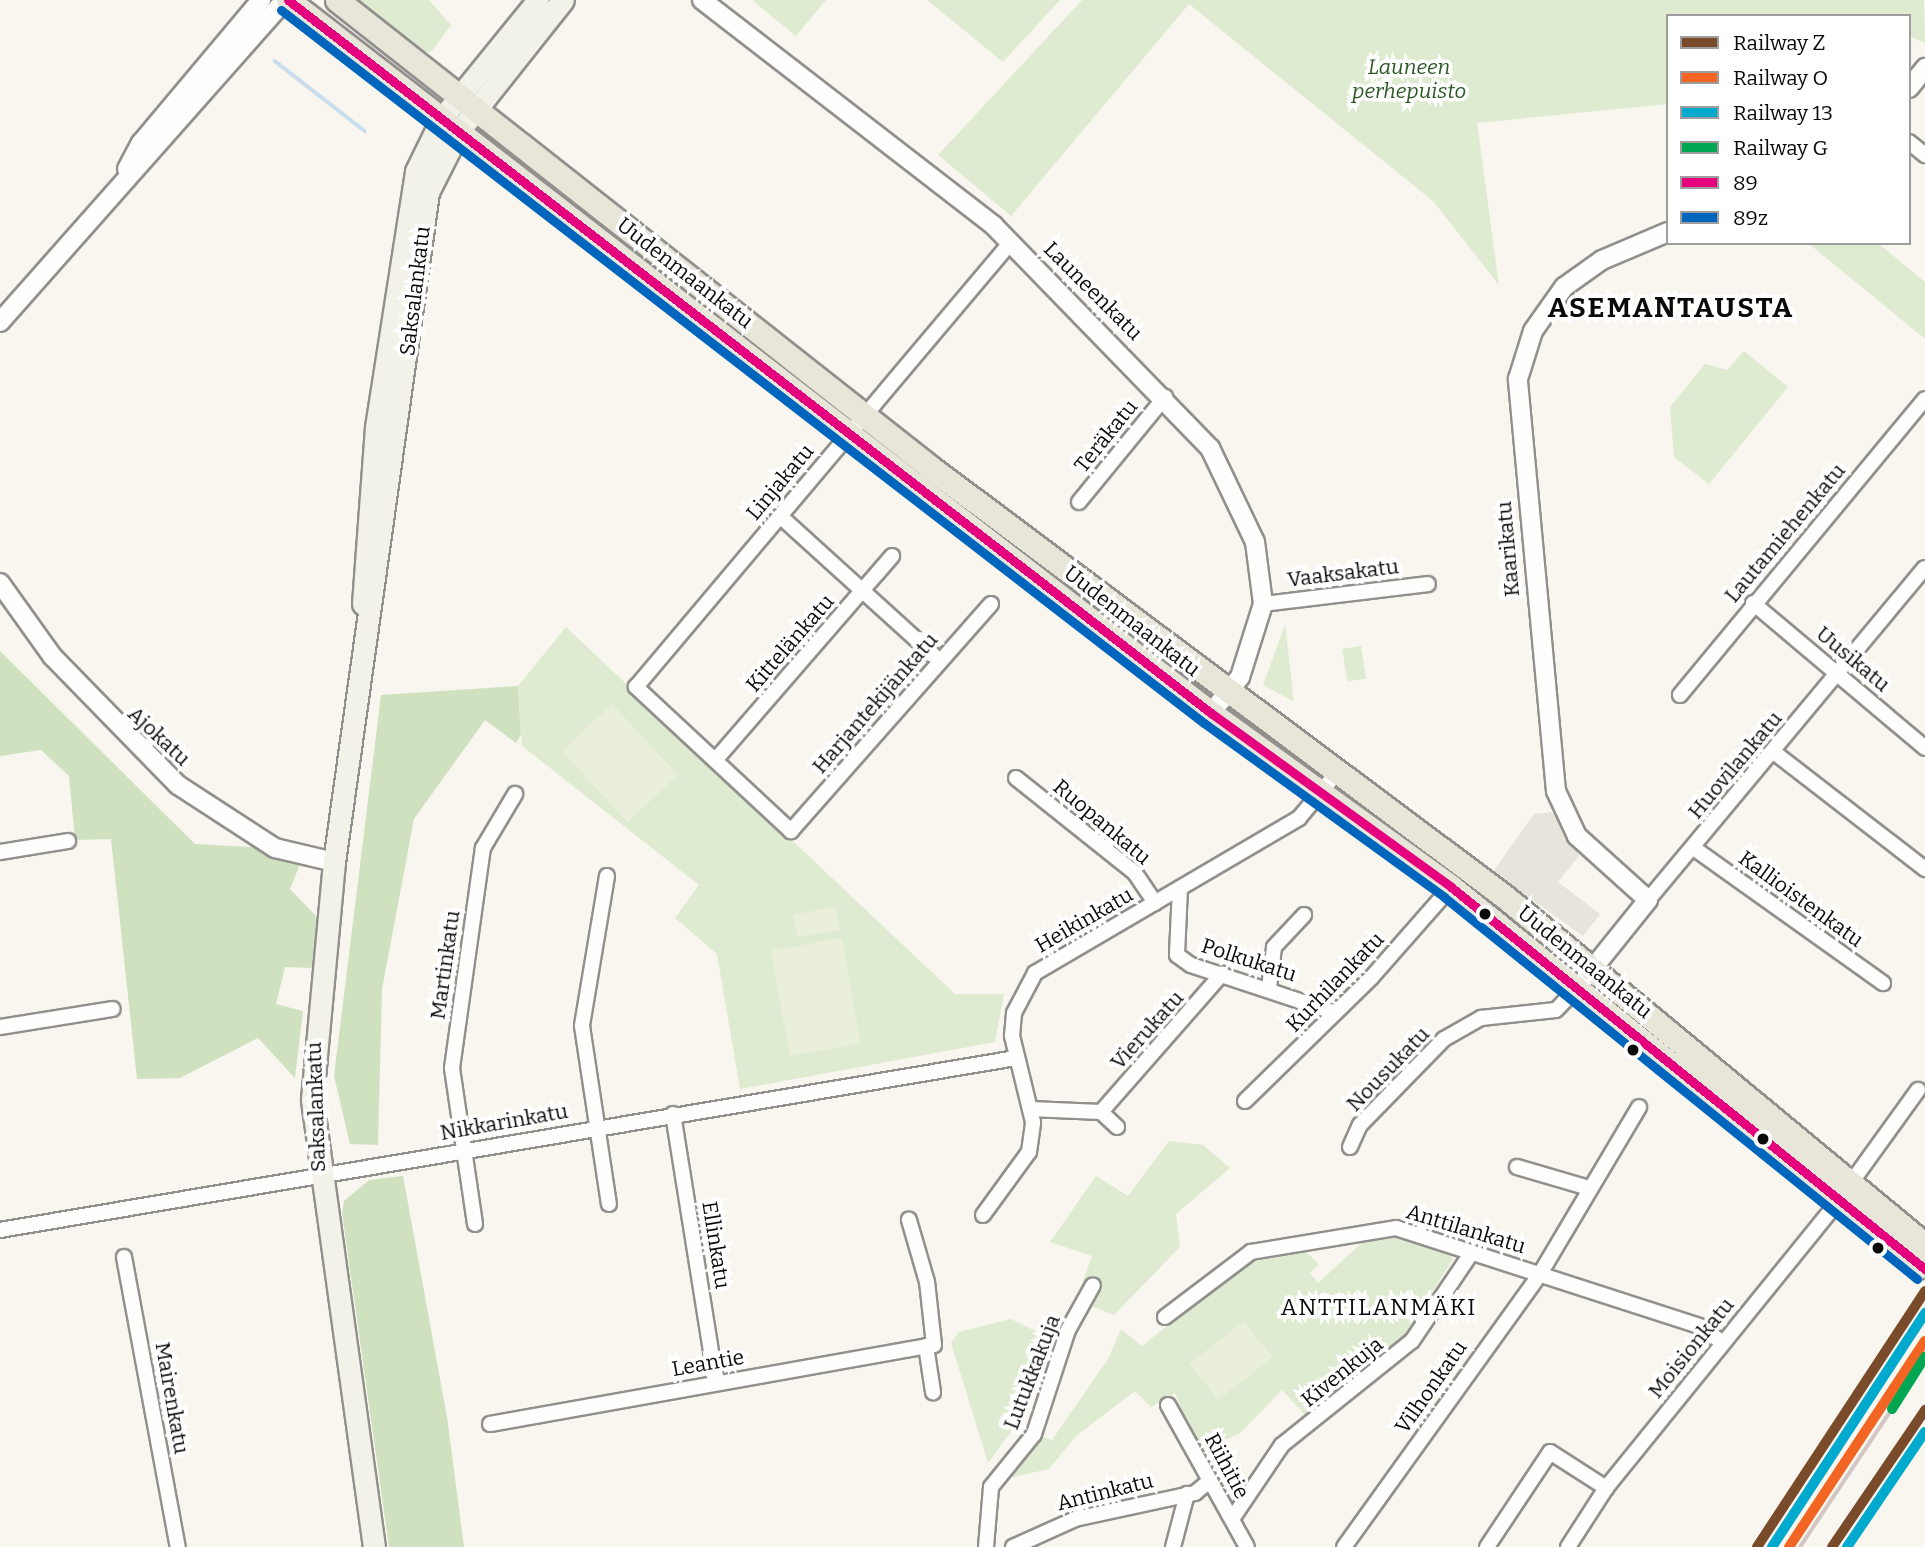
<!DOCTYPE html>
<meta charset="utf-8">
<style>
body{margin:0}
#map{position:relative;width:1925px;height:1547px;overflow:hidden;background:#f8f6ee;font-family:Bitter,serif}
div>[style]{position:absolute}
[style*='--x']{left:calc(var(--x)*1px);top:calc(var(--y)*1px);width:calc(var(--w)*1px);rotate:calc(var(--a)*1deg)}
.green>*{inset:0;background:#dfebd0;transform-origin:0 0}
.forest>*{inset:0;background:#d0e1c0}
.pitch>*{inset:0;background:#e9efda;transform-origin:0 0}
.plaza>*{inset:0;background:#e7e5db}
.stream>*{height:3.5px;margin:-1.75px;padding:0 1.75px;transform-origin:1.75px;border-radius:1.75px;background:#c9deed}
.roads{filter:drop-shadow(2px 0 #91908d) drop-shadow(-2px 0 #91908d) drop-shadow(0 2px #91908d) drop-shadow(0 -2px #91908d)}
.minor>*{height:14px;margin:-7px;padding:0 7px;transform-origin:7px;border-radius:7px;background:#fefefc}
.tertiary>*{height:18px;margin:-9px;padding:0 9px;transform-origin:9px;border-radius:9px;background:#fefefc}
.secondary>*{height:21px;margin:-10.5px;padding:0 10.5px;transform-origin:10.5px;border-radius:10.5px;background:#f3f2e8}
.primary>*{height:23px;margin:-11.5px;padding:0 11.5px;transform-origin:11.5px;border-radius:11.5px;background:#e8e6d9}
.rail>*{height:3.5px;margin:-1.75px;padding:0 1.75px;transform-origin:1.75px;border-radius:1.75px;background:#d3c6c4}
.bus-1>*{height:9px;margin:-4.5px;padding:0 4.5px;transform-origin:4.5px;border-radius:4.5px;background:#e5007d}
.bus-2>*{height:9px;margin:-4.5px;padding:0 4.5px;transform-origin:4.5px;border-radius:4.5px;background:#0065bd}
.rail-1>*{height:10px;margin:-5px;padding:0 5px;transform-origin:5px;border-radius:5px;background:#7a4b2a}
.rail-2>*{height:10px;margin:-5px;padding:0 5px;transform-origin:5px;border-radius:5px;background:#f26522}
.rail-3>*{height:10px;margin:-5px;padding:0 5px;transform-origin:5px;border-radius:5px;background:#00a9ce}
.rail-4>*{height:10px;margin:-5px;padding:0 5px;transform-origin:5px;border-radius:5px;background:#00a651}
.dots>*{width:19px;height:19px;translate:-50% -50%;box-sizing:border-box;border:4px solid #fff;border-radius:50%}
span{translate:-50% -50%;white-space:nowrap;text-align:center;line-height:1.15;-webkit-text-stroke:7px #fff;paint-order:stroke}
.park-label{font-size:21px;color:#2b5824;font-style:italic}
.street-label{font-size:21px;color:#0a0a0a}
.neighbourhood-label{font-size:23px;color:#0a0a0a;letter-spacing:2px}
.district-label{font-size:28px;color:#0a0a0a;font-weight:700;letter-spacing:2px}
.legend{position:absolute;left:1666px;top:14px;width:245px;height:231px;box-sizing:border-box;background:#fff;border:2px solid #9d9d9d;margin:0;padding:9px 12px;list-style:none;font-size:21px;color:#0a0a0a}
.legend li{display:flex;align-items:center;gap:14px;height:35px}
.legend b{width:35px;border:2px solid #9d9d9d}
</style>
<div id="map">
<div class="green">
<div style="clip-path:polygon(349px 0,429px 0,451px 25px,431px 52px,419px 53px)"></div>
<div style="clip-path:polygon(752px 0,826px 0,796px 36px)"></div>
<div style="clip-path:polygon(927px 0,1060px 0,1003px 62px)"></div>
<div style="clip-path:polygon(1082px 0,1924px 0,1925px 43px,1909px 36px,1909px 16px,1668px 16px,1668px 104px,1477px 123px,1499px 285px,1433px 201px,1189px 4px,1011px 216px,938px 155px)"></div>
<div style="clip-path:polygon(1808px 243px,1878px 243px,1925px 282px,1925px 339px)"></div>
<div style="clip-path:polygon(1744px 351px,1788px 387px,1709px 484px,1674px 457px,1670px 407px,1705px 364px,1727px 370px)"></div>
<div style="clip-path:polygon(1285px 625px,1292px 683px,1293px 701px,1263px 685px)"></div>
<div style="clip-path:polygon(566px 627px,955px 994px,1004px 994px,995px 1042px,740px 1089px,717px 954px,675px 918px,699px 885px,522px 746px,518px 686px)"></div>
<div style="left:1361px;top:646px;width:33px;height:19px;rotate:81deg"></div>
<div style="clip-path:polygon(1169px 1141px,1203px 1145px,1230px 1168px,1176px 1214px,1180px 1247px,1114px 1315px,1076px 1300px,1092px 1256px,1050px 1242px,1096px 1176px,1128px 1196px)"></div>
<div style="clip-path:polygon(1394px 1232px,1448px 1251px,1453px 1259px,1394px 1354px,1308px 1418px,1282px 1390px,1239px 1434px,1198px 1451px,1175px 1393px,1151px 1407px,1135px 1391px,1076px 1436px,1049px 1469px,1009px 1478px,1035px 1434px,1052px 1440px,1108px 1359px,1121px 1329px,1142px 1346px,1245px 1263px,1306px 1252px,1319px 1264px,1310px 1273px,1318px 1283px,1368px 1237px)"></div>
<div style="clip-path:polygon(1011px 1319px,1039px 1333px,1031px 1354px,1043px 1362px,1026px 1411px,988px 1463px,951px 1343px,959px 1332px)"></div>
</div>
<div class="forest">
<div style="clip-path:polygon(0 651px,195px 844px,250px 847px,254px 842px,301px 862px,290px 889px,320px 920px,312px 968px,285px 967px,276px 1004px,303px 1011px,295px 1078px,258px 1038px,180px 1078px,137px 1079px,111px 839px,75px 840px,69px 776px,41px 750px,0 756px)"></div>
<div style="clip-path:polygon(518px 686px,521px 735px,516px 743px,485px 720px,414px 819px,382px 989px,378px 1145px,350px 1144px,334px 1076px,381px 695px)"></div>
<div style="clip-path:polygon(403px 1176px,447px 1417px,464px 1547px,389px 1547px,342px 1213px,344px 1201px,369px 1180px)"></div>
</div>
<div class="pitch">
<div style="left:612px;top:704px;width:97px;height:69px;rotate:47deg"></div>
<div style="left:836px;top:907px;width:23px;height:43px;rotate:80deg"></div>
<div style="left:842px;top:938px;width:107px;height:72px;rotate:80deg"></div>
<div style="left:1244px;top:1321px;width:46px;height:69px;rotate:52deg"></div>
</div>
<div class="plaza">
<div style="clip-path:polygon(1552px 812px,1579px 856px,1558px 882px,1600px 914px,1583px 936px,1493px 872px,1534px 814px)"></div>
</div>
<div class="stream">
<div style="--x:275;--y:61;--w:114;--a:37.9"></div>
</div>
<div class="roads">
<div class="minor">
<div style="--x:1909;--y:142;--w:21;--a:39"></div>
<div style="--x:1079;--y:502;--w:136;--a:-50.7"></div>
<div style="--x:780;--y:516;--w:215;--a:42.2"></div>
<div style="--x:1753;--y:603;--w:225;--a:40.1"></div>
<div style="--x:991;--y:604;--w:303;--a:131.4"></div>
<div style="--x:791;--y:831;--w:212;--a:-137.1"></div>
<div style="--x:636;--y:687;--w:582;--a:-49.88"></div>
<div style="--x:1263;--y:604;--w:166;--a:-6.9"></div>
<div style="--x:1680;--y:695;--w:384;--a:-50.4"></div>
<div style="--x:1775;--y:753;--w:190;--a:37.7"></div>
<div style="--x:718;--y:757;--w:266;--a:-49.1"></div>
<div style="--x:1016;--y:778;--w:152;--a:38.6"></div>
<div style="--x:1135;--y:873;--w:36;--a:56"></div>
<div style="--x:1695;--y:849;--w:231;--a:35.5"></div>
<div style="--x:0;--y:852;--w:69;--a:-9.2"></div>
<div style="--x:607;--y:876;--w:152;--a:99.5"></div>
<div style="--x:582;--y:1026;--w:180;--a:81.4"></div>
<div style="--x:1180;--y:888;--w:67;--a:92.6"></div>
<div style="--x:1177;--y:955;--w:17;--a:36"></div>
<div style="--x:1191;--y:965;--w:150;--a:18.3"></div>
<div style="--x:1648;--y:900;--w:432;--a:-50.2"></div>
<div style="--x:1269;--y:988;--w:41;--a:-83"></div>
<div style="--x:1274;--y:947;--w:44;--a:-46.8"></div>
<div style="--x:0;--y:1027;--w:114;--a:-9.1"></div>
<div style="--x:1245;--y:1101;--w:176;--a:-44.3"></div>
<div style="--x:1371;--y:978;--w:121;--a:-48.7"></div>
<div style="--x:1030;--y:1109;--w:71;--a:2.4"></div>
<div style="--x:1101;--y:1112;--w:184;--a:-48.8"></div>
<div style="--x:1101;--y:1112;--w:22;--a:43"></div>
<div style="--x:673;--y:1114;--w:272;--a:80.9"></div>
<div style="--x:1350;--y:1147;--w:24;--a:-66"></div>
<div style="--x:1360;--y:1125;--w:120;--a:-45.7"></div>
<div style="--x:1444;--y:1039;--w:43;--a:-29.6"></div>
<div style="--x:1481;--y:1018;--w:75;--a:-6.1"></div>
<div style="--x:1556;--y:1010;--w:30;--a:-46"></div>
<div style="--x:1517;--y:1167;--w:75;--a:16.3"></div>
<div style="--x:983;--y:1215;--w:78;--a:-53.9"></div>
<div style="--x:1029;--y:1152;--w:30;--a:-82"></div>
<div style="--x:1033;--y:1122;--w:89;--a:-103.7"></div>
<div style="--x:1012;--y:1036;--w:23;--a:-85"></div>
<div style="--x:1014;--y:1013;--w:45;--a:-62.3"></div>
<div style="--x:1035;--y:973;--w:306;--a:-30.4"></div>
<div style="--x:1299;--y:818;--w:56;--a:-50.1"></div>
<div style="--x:475;--y:1224;--w:158;--a:-98.4"></div>
<div style="--x:452;--y:1068;--w:222;--a:-82"></div>
<div style="--x:483;--y:848;--w:63;--a:-59.3"></div>
<div style="--x:0;--y:1230;--w:1030;--a:-9.61"></div>
<div style="--x:124;--y:1257;--w:295;--a:79.5"></div>
<div style="--x:1165;--y:1317;--w:108;--a:-37.1"></div>
<div style="--x:1251;--y:1252;--w:147;--a:-9.4"></div>
<div style="--x:1396;--y:1228;--w:318;--a:17.9"></div>
<div style="--x:1699;--y:1326;--w:29;--a:35"></div>
<div style="--x:926;--y:1346;--w:47;--a:81.3"></div>
<div style="--x:1168;--y:1405;--w:162;--a:60.9"></div>
<div style="--x:490;--y:1424;--w:451;--a:-10.1"></div>
<div style="--x:934;--y:1345;--w:63;--a:-96.3"></div>
<div style="--x:927;--y:1282;--w:65;--a:-106.2"></div>
<div style="--x:1232;--y:1519;--w:89;--a:-56"></div>
<div style="--x:1282;--y:1445;--w:166;--a:-38.7"></div>
<div style="--x:1412;--y:1341;--w:107;--a:-56"></div>
<div style="--x:986;--y:1547;--w:60;--a:-85.2"></div>
<div style="--x:991;--y:1487;--w:68;--a:-50.9"></div>
<div style="--x:1034;--y:1434;--w:109;--a:-71.9"></div>
<div style="--x:1068;--y:1330;--w:51;--a:-60.9"></div>
<div style="--x:1013;--y:1547;--w:68;--a:-24.3"></div>
<div style="--x:1075;--y:1519;--w:123;--a:-12.2"></div>
<div style="--x:1195;--y:1493;--w:17;--a:-40"></div>
<div style="--x:1173;--y:1547;--w:55;--a:-75.2"></div>
<div style="--x:1344;--y:1547;--w:336;--a:-54.3"></div>
<div style="--x:1540;--y:1274;--w:194;--a:-59.3"></div>
<div style="--x:1487;--y:1547;--w:114;--a:-56.4"></div>
<div style="--x:1550;--y:1452;--w:67;--a:32.7"></div>
<div style="--x:1568;--y:1547;--w:70;--a:-57.2"></div>
<div style="--x:1606;--y:1488;--w:369;--a:-51"></div>
<div style="--x:1838;--y:1201;--w:137;--a:-54.2"></div>
</div>
<div class="tertiary">
<div style="--x:702;--y:0;--w:369;--a:37.7"></div>
<div style="--x:994;--y:226;--w:310;--a:45.8"></div>
<div style="--x:1210;--y:448;--w:104;--a:64.4"></div>
<div style="--x:1255;--y:542;--w:63;--a:82.6"></div>
<div style="--x:1263;--y:604;--w:77;--a:107.5"></div>
<div style="--x:1240;--y:677;--w:46;--a:128.9"></div>
<div style="--x:1909;--y:88;--w:26;--a:-51"></div>
<div style="--x:127;--y:169;--w:30;--a:-62"></div>
<div style="--x:141;--y:143;--w:187;--a:-50"></div>
<div style="--x:0;--y:322;--w:430;--a:-48.5"></div>
<div style="--x:0;--y:583;--w:90;--a:54.5"></div>
<div style="--x:52;--y:656;--w:180;--a:45.7"></div>
<div style="--x:178;--y:785;--w:116;--a:33"></div>
<div style="--x:275;--y:848;--w:61;--a:13.3"></div>
<div style="--x:1586;--y:977;--w:99;--a:-51.2"></div>
<div style="--x:1648;--y:900;--w:96;--a:-138"></div>
<div style="--x:1577;--y:836;--w:50;--a:-115"></div>
<div style="--x:1556;--y:791;--w:414;--a:-95.3"></div>
<div style="--x:1518;--y:379;--w:50;--a:-72.6"></div>
<div style="--x:1533;--y:331;--w:54;--a:-54.8"></div>
<div style="--x:1564;--y:287;--w:47;--a:-35.4"></div>
<div style="--x:1602;--y:260;--w:72;--a:-23"></div>
</div>
<div class="secondary">
<div style="--x:363;--y:604;--w:177;--a:-85.8"></div>
<div style="--x:376;--y:427;--w:259;--a:-81.1"></div>
<div style="--x:416;--y:171;--w:59;--a:-63.9"></div>
<div style="--x:442;--y:118;--w:152;--a:-50.9"></div>
<div style="--x:374;--y:1547;--w:452;--a:-97.9"></div>
<div style="--x:312;--y:1099;--w:238;--a:-84.7"></div>
<div style="--x:334;--y:862;--w:677;--a:-82.01"></div>
<div style="--x:428;--y:192;--w:68;--a:-63.1"></div>
<div style="--x:459;--y:131;--w:167;--a:-51.6"></div>
</div>
<div class="primary">
<div style="--x:288;--y:0;--w:1166;--a:37.69"></div>
<div style="--x:1211;--y:713;--w:296;--a:35.9"></div>
<div style="--x:1451;--y:887;--w:604;--a:38.88"></div>
<div style="--x:337;--y:0;--w:756;--a:38.23"></div>
<div style="--x:931;--y:468;--w:717;--a:36.77"></div>
<div style="--x:1505;--y:897;--w:545;--a:39.64"></div>
</div>
</div>
<div class="rail">
<div style="--x:1800;--y:1547;--w:166;--a:-56.3"></div>
</div>
<div class="bus-1">
<div style="--x:288;--y:0;--w:1166;--a:37.69"></div>
<div style="--x:1211;--y:713;--w:296;--a:35.9"></div>
<div style="--x:1451;--y:887;--w:609;--a:38.87"></div>
</div>
<div class="bus-2">
<div style="--x:281;--y:10;--w:1166;--a:37.69"></div>
<div style="--x:1204;--y:723;--w:296;--a:35.9"></div>
<div style="--x:1444;--y:897;--w:608;--a:38.92"></div>
</div>
<div class="rail-1">
<div style="--x:1757;--y:1547;--w:306;--a:-56.7"></div>
<div style="--x:1832;--y:1547;--w:166;--a:-55.8"></div>
</div>
<div class="rail-2">
<div style="--x:1789;--y:1547;--w:247;--a:-56.6"></div>
</div>
<div class="rail-3">
<div style="--x:1772;--y:1547;--w:280;--a:-56.8"></div>
<div style="--x:1847;--y:1547;--w:139;--a:-55.9"></div>
</div>
<div class="rail-4">
<div style="--x:1892;--y:1409;--w:62;--a:-57.6"></div>
</div>
<div class="dots">
<div style="left:1485px;top:914px;background:#0a0a0a"></div>
<div style="left:1633px;top:1050px;background:#0a0a0a"></div>
<div style="left:1763px;top:1139px;background:#0a0a0a"></div>
<div style="left:1878px;top:1248px;background:#0a0a0a"></div>
</div>
<div class="park-label">
<span style="left:1409px;top:79px">Launeen<br>perhepuisto</span>
</div>
<div class="street-label">
<span style="left:685px;top:273px;rotate:38deg">Uudenmaankatu</span>
<span style="left:415px;top:291px;rotate:-83deg">Saksalankatu</span>
<span style="left:1093px;top:291px;rotate:45deg">Launeenkatu</span>
<span style="left:1106px;top:436px;rotate:-51deg">Teräkatu</span>
<span style="left:780px;top:482px;rotate:-50deg">Linjakatu</span>
<span style="left:1785px;top:533px;rotate:-50deg">Lautamiehenkatu</span>
<span style="left:1508px;top:549px;rotate:-95deg">Kaarikatu</span>
<span style="left:1343px;top:573px;rotate:-7deg">Vaaksakatu</span>
<span style="left:1132px;top:621px;rotate:38deg">Uudenmaankatu</span>
<span style="left:790px;top:643px;rotate:-49deg">Kittelänkatu</span>
<span style="left:1853px;top:659px;rotate:40deg">Uusikatu</span>
<span style="left:875px;top:703px;rotate:-49deg">Harjantekijänkatu</span>
<span style="left:159px;top:736px;rotate:43deg">Ajokatu</span>
<span style="left:1735px;top:765px;rotate:-50deg">Huovilankatu</span>
<span style="left:1102px;top:822px;rotate:40deg">Ruopankatu</span>
<span style="left:1801px;top:899px;rotate:36deg">Kallioistenkatu</span>
<span style="left:1084px;top:920px;rotate:-30deg">Heikinkatu</span>
<span style="left:1249px;top:960px;rotate:18deg">Polkukatu</span>
<span style="left:1585px;top:962px;rotate:39deg">Uudenmaankatu</span>
<span style="left:445px;top:965px;rotate:-82deg">Martinkatu</span>
<span style="left:1335px;top:982px;rotate:-46deg">Kurhilankatu</span>
<span style="left:1147px;top:1030px;rotate:-48deg">Vierukatu</span>
<span style="left:1388px;top:1069px;rotate:-46deg">Nousukatu</span>
<span style="left:316px;top:1107px;rotate:-92deg">Saksalankatu</span>
<span style="left:504px;top:1122px;rotate:-10deg">Nikkarinkatu</span>
<span style="left:1466px;top:1229px;rotate:17deg">Anttilankatu</span>
<span style="left:716px;top:1245px;rotate:81deg">Ellinkatu</span>
<span style="left:1691px;top:1348px;rotate:-51deg">Moisionkatu</span>
<span style="left:708px;top:1363px;rotate:-10deg">Leantie</span>
<span style="left:1032px;top:1372px;rotate:-69deg">Lutukkakuja</span>
<span style="left:1342px;top:1372px;rotate:-39deg">Kivenkuja</span>
<span style="left:1431px;top:1387px;rotate:-55deg">Vilhonkatu</span>
<span style="left:172px;top:1398px;rotate:80deg">Mairenkatu</span>
<span style="left:1227px;top:1466px;rotate:62deg">Riihitie</span>
<span style="left:1105px;top:1492px;rotate:-14deg">Antinkatu</span>
</div>
<div class="neighbourhood-label">
<span style="left:1379px;top:1307px">ANTTILANMÄKI</span>
</div>
<div class="district-label">
<span style="left:1671px;top:308px">ASEMANTAUSTA</span>
</div>
<ul class="legend">
<li><b style="height:9px;background:#7a4b2a"></b>Railway Z</li>
<li><b style="height:9px;background:#f26522"></b>Railway O</li>
<li><b style="height:9px;background:#00a9ce"></b>Railway 13</li>
<li><b style="height:9px;background:#00a651"></b>Railway G</li>
<li><b style="height:9px;background:#e5007d"></b>89</li>
<li><b style="height:9px;background:#0065bd"></b>89z</li>
</ul>
</div>
